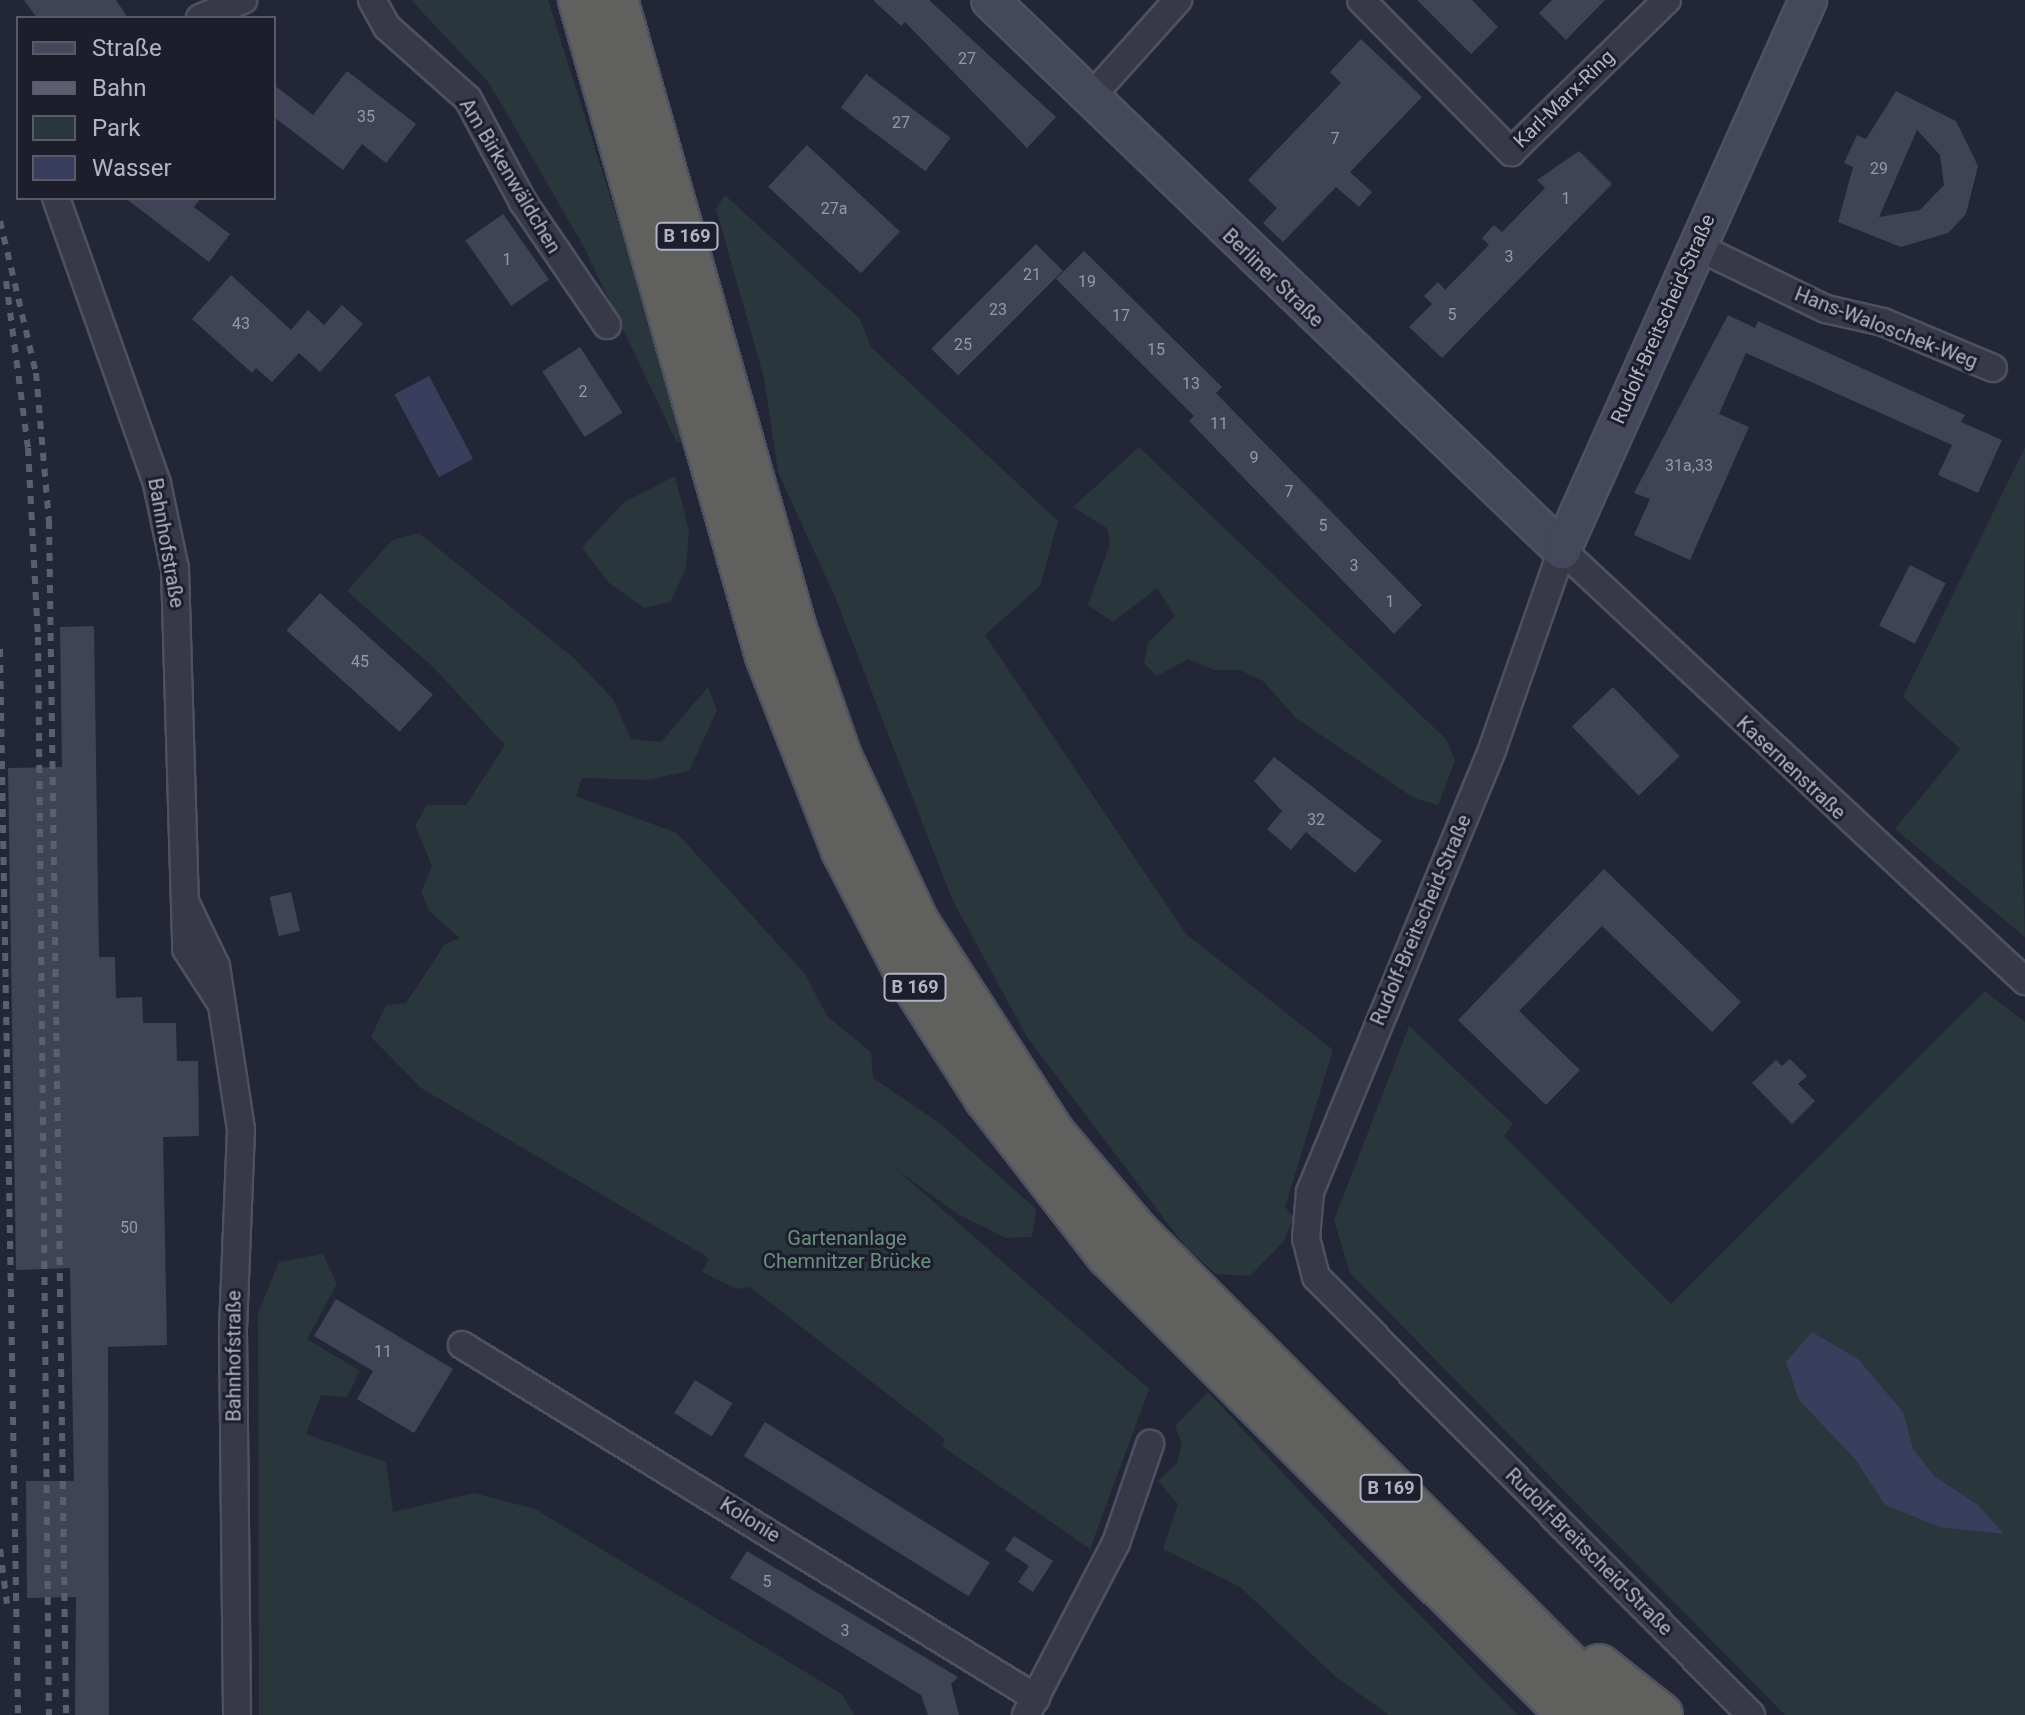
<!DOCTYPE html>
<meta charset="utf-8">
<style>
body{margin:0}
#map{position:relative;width:2025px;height:1715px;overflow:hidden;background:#232636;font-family:Roboto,sans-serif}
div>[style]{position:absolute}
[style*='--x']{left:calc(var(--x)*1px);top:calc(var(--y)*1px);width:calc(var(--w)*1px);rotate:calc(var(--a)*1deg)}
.green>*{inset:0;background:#29363c}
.water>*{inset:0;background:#393e5c;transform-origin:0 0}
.building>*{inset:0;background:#404356;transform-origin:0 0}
.roads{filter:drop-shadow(2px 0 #4e515f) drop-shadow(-2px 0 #4e515f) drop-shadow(0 2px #4e515f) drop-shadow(0 -2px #4e515f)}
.minor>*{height:26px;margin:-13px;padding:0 13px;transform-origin:13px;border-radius:13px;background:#373947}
.secondary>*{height:36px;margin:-18px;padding:0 18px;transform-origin:18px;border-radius:18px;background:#45475a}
.trunk>*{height:42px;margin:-21px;padding:0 21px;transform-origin:21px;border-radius:21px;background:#60605e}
.rail>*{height:6px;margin-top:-3px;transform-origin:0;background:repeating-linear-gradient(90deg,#5b5e70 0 8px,transparent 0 16px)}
span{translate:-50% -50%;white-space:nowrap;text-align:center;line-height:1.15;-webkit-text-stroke:6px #1c1e2c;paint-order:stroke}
.number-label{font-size:16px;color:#9598a8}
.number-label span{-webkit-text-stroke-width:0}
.shield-label span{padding:2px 6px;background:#1c1e2c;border:2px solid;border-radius:6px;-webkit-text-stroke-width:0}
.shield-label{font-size:18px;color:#b1b4c3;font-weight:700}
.street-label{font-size:20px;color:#b1b4c3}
.park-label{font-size:20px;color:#6b917e}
.legend{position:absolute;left:16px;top:16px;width:260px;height:184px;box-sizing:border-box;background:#1c1e2c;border:2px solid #585a68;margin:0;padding:10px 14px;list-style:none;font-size:24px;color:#b1b4c3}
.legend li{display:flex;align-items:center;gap:16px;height:40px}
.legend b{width:40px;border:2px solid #585a68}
</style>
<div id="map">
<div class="green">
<div style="clip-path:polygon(411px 0,548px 0,687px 439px,677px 443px,584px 247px,489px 83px)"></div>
<div style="clip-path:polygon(725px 195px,860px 319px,871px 347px,1058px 521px,1040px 586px,985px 635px,1186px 934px,1333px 1050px,1285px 1207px,1294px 1217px,1284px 1241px,1250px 1276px,1216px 1274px,1187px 1249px,1027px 1037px,952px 899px,835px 597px,778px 472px,764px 378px,716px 209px)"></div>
<div style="clip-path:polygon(1139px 447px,1446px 739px,1455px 761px,1438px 805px,1414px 798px,1296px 718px,1263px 681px,1240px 670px,1214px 670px,1188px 659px,1157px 676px,1144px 663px,1148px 643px,1175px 616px,1157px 588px,1113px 622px,1088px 605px,1110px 544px,1107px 528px,1073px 507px)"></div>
<div style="clip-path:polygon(2025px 447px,2022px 850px,2025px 937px,1895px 829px,1960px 749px,1903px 697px)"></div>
<div style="clip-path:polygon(675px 476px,689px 531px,686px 568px,670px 602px,644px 608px,608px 582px,582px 547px,623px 503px)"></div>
<div style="clip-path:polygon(419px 533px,575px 659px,613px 699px,631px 739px,661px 742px,708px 687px,717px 710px,689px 771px,647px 780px,582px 778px,576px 796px,677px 833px,805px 974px,827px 1016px,871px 1052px,873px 1078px,942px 1125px,1036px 1209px,1032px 1237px,1006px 1238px,959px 1215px,897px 1170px,1149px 1389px,1090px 1549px,942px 1446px,945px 1439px,750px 1287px,737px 1289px,702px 1272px,709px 1258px,421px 1088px,371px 1037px,386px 1005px,406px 1003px,445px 944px,460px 938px,430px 912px,421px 892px,432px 866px,415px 826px,427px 805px,466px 805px,505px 745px,434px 668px,347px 591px,392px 540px)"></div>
<div style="clip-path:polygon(1985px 991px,2025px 1022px,2025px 1715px,1785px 1715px,1350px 1273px,1334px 1220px,1409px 1026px,1513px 1124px,1504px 1136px,1671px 1304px)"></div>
<div style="clip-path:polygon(323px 1254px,337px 1284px,307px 1339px,360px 1371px,347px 1397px,321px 1395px,306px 1434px,386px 1462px,393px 1512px,474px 1493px,535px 1509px,842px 1694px,854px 1715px,259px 1715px,258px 1313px,279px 1262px)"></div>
<div style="clip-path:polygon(1208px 1392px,1335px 1529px,1518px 1715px,1389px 1715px,1336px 1677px,1240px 1587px,1163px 1549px,1178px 1504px,1158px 1481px,1177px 1463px,1182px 1444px,1175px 1426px)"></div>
</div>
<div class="water">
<div style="left:429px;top:376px;width:94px;height:39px;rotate:62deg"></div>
<div style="clip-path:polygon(1812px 1332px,1858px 1359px,1903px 1412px,1913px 1449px,1934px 1476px,1978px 1505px,2004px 1534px,1940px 1527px,1885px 1505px,1855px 1459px,1799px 1400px,1786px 1362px)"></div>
</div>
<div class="building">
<div style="clip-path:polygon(24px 0,116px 0,128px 18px,37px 18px)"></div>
<div style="clip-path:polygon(873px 0,929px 0,1056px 117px,1027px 148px,905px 22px,901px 26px)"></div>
<div style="clip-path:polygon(1417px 0,1472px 0,1498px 27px,1471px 54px)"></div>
<div style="clip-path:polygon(1552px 0,1605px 0,1566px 40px,1539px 13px)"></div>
<div style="clip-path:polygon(1361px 39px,1422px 97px,1350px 172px,1372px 192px,1359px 207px,1336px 187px,1283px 242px,1263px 223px,1277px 208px,1248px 180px,1341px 83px,1330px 72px)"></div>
<div style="clip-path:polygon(347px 71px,416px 124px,386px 163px,362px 144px,343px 170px,274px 117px,274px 85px,313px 115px)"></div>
<div style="left:866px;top:74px;width:106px;height:42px;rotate:37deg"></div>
<div style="clip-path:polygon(evenodd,1896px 91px,1956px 121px,1978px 166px,1966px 214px,1948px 233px,1901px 247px,1838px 222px,1853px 167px,1844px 163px,1857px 135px,1866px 139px,1896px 91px,1917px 130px,1940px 155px,1944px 185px,1920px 210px,1879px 217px,1917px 130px)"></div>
<div style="left:807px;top:145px;width:127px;height:57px;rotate:43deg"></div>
<div style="clip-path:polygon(1579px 151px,1612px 184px,1442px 358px,1409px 327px,1432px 304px,1424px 296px,1438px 282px,1445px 290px,1489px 245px,1482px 238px,1494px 225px,1502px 232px,1545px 188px,1537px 180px)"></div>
<div style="clip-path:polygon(125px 198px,201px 198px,194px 207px,230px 234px,209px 262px)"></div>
<div style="left:503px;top:214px;width:80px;height:46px;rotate:55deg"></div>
<div style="left:1036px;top:244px;width:38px;height:148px;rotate:45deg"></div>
<div style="clip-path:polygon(1084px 251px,1222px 387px,1216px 393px,1422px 605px,1394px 634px,1189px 421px,1194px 416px,1056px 279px)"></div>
<div style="clip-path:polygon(231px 275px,291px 330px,308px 310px,324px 325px,342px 305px,363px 324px,320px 372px,299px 353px,272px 382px,256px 368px,252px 373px,192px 319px)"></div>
<div style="clip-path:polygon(1728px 315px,1755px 328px,1758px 321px,1965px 415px,1961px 422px,2002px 440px,1978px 493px,1938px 475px,1952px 445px,1746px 353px,1719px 414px,1749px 427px,1690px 560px,1634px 535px,1650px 499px,1634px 493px)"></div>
<div style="left:580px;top:347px;width:78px;height:45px;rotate:57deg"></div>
<div style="left:1910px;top:565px;width:40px;height:68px;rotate:27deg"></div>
<div style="left:320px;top:593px;width:152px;height:50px;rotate:42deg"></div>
<div style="clip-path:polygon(94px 626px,99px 957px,115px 957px,116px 998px,142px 997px,143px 1023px,176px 1023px,177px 1061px,198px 1061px,199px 1136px,163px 1137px,167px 1345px,108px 1347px,109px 1715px,75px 1715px,76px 1597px,27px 1598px,26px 1481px,74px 1481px,70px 1268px,16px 1270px,8px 768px,62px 767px,60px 627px)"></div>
<div style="left:1613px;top:687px;width:96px;height:57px;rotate:46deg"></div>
<div style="clip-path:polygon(1274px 757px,1382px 841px,1355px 873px,1306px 832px,1291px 850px,1267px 829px,1282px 811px,1254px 781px)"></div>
<div style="clip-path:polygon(1604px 869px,1741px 1002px,1712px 1032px,1602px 926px,1519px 1011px,1580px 1070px,1546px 1105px,1458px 1020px)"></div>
<div style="left:291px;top:892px;width:40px;height:22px;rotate:77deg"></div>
<div style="clip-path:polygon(1790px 1059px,1807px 1076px,1798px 1084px,1815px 1101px,1792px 1124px,1752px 1083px,1776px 1060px,1782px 1066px)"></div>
<div style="clip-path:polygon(336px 1299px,453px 1369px,414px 1433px,357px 1399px,373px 1371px,314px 1336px)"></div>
<div style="left:695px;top:1380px;width:44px;height:39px;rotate:32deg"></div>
<div style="left:765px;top:1422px;width:265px;height:40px;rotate:32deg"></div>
<div style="clip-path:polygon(1014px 1536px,1053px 1561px,1033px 1592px,1018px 1582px,1029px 1566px,1005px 1550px)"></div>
<div style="clip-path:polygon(747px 1551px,958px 1677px,951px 1684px,959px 1715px,928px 1715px,921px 1695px,730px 1578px)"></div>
</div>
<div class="roads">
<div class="minor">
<div style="--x:372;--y:0;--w:31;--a:61"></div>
<div style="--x:387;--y:27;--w:108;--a:41.6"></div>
<div style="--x:468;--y:99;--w:117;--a:61.9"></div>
<div style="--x:523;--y:202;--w:149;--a:55.7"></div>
<div style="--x:1361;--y:0;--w:214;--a:45.4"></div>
<div style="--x:1511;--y:152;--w:218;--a:-44.3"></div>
<div style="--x:200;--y:18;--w:47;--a:-22.7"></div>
<div style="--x:1090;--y:98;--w:132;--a:-48.1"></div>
<div style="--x:56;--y:198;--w:303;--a:70.5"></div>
<div style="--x:157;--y:484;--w:87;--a:78"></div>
<div style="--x:175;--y:569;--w:380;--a:88.3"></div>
<div style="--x:186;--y:949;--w:61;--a:57.1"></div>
<div style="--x:1694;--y:245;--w:147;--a:25.9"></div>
<div style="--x:1826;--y:309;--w:58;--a:12.8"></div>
<div style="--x:1883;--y:322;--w:119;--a:22.7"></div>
<div style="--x:186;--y:904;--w:69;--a:64.2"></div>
<div style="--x:216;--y:966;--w:166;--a:81.3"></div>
<div style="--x:241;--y:1130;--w:201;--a:92.3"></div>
<div style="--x:233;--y:1331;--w:384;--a:89.4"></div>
<div style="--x:462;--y:1345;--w:674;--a:31.59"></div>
<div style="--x:1026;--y:1715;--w:194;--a:-62.4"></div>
<div style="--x:1116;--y:1543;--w:105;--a:-71"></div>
<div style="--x:1751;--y:1715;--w:617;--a:-134.8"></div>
<div style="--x:1316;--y:1277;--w:40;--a:-104.4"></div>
<div style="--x:1306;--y:1238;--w:46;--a:-85"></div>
<div style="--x:1310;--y:1192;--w:478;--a:-67.6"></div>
<div style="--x:1492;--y:750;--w:212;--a:-70.7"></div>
<div style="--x:1562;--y:550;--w:633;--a:42.95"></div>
</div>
<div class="secondary">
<div style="--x:990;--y:0;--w:794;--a:43.88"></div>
<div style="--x:1562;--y:550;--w:603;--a:-65.9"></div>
</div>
<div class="trunk">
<div style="--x:580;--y:0;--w:682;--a:74.09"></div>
<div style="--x:767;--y:656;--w:208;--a:68.6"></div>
<div style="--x:843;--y:850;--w:142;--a:62.7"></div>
<div style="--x:908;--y:976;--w:145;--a:57.4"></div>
<div style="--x:986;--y:1098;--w:199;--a:52.2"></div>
<div style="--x:1108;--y:1255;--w:651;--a:44.94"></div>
<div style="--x:616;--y:0;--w:654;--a:74.11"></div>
<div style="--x:795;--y:629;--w:136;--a:70.6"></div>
<div style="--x:840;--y:757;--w:182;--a:65"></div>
<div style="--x:917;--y:922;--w:251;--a:57.2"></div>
<div style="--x:1053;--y:1133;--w:128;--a:49.7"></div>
<div style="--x:1136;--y:1231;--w:684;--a:45.06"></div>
<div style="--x:1599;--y:1666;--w:79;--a:38.3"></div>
</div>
</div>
<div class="rail">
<div style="--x:0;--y:221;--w:156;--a:76.7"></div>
<div style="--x:36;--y:373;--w:149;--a:85"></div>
<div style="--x:49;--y:521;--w:1194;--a:89.18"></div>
<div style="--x:6;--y:281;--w:168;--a:82.5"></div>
<div style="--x:28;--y:448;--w:189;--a:87"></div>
<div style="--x:38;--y:637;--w:1078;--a:89.42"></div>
<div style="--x:0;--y:649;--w:1066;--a:89.03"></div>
<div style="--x:0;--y:1549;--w:55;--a:82.7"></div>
</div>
<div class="number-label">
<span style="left:967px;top:59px">27</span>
<span style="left:366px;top:117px">35</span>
<span style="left:901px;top:123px">27</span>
<span style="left:1335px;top:139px">7</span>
<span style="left:1879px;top:169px">29</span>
<span style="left:1566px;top:199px">1</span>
<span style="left:834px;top:209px">27a</span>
<span style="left:1509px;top:257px">3</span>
<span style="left:507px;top:260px">1</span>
<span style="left:1032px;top:275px">21</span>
<span style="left:1087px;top:282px">19</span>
<span style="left:998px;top:310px">23</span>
<span style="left:1452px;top:315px">5</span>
<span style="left:1121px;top:316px">17</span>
<span style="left:241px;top:324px">43</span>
<span style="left:963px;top:345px">25</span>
<span style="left:1156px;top:350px">15</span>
<span style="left:1191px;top:384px">13</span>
<span style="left:583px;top:392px">2</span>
<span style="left:1219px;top:424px">11</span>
<span style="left:1254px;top:458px">9</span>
<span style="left:1689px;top:466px">31a,33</span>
<span style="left:1289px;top:492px">7</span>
<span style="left:1323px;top:526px">5</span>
<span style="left:1354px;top:566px">3</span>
<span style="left:1390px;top:602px">1</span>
<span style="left:360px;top:662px">45</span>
<span style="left:1316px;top:820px">32</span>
<span style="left:129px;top:1228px">50</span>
<span style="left:383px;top:1352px">11</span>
<span style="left:767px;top:1582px">5</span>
<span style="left:845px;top:1631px">3</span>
</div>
<div class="shield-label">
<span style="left:687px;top:236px">B 169</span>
<span style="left:915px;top:987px">B 169</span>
<span style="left:1391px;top:1488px">B 169</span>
</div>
<div class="street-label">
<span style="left:1564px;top:99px;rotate:-44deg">Karl-Marx-Ring</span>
<span style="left:510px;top:176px;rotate:59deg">Am Birkenwäldchen</span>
<span style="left:1273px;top:278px;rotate:44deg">Berliner Straße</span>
<span style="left:1663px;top:319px;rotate:-66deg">Rudolf-Breitscheid-Straße</span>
<span style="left:1886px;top:328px;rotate:21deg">Hans-Waloschek-Weg</span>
<span style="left:166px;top:543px;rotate:80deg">Bahnhofstraße</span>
<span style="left:1791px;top:768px;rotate:43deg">Kasernenstraße</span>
<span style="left:1421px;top:920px;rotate:-67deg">Rudolf-Breitscheid-Straße</span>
<span style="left:234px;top:1356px;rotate:-90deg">Bahnhofstraße</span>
<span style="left:750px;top:1520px;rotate:32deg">Kolonie</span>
<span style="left:1589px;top:1552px;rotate:45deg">Rudolf-Breitscheid-Straße</span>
</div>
<div class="park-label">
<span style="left:847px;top:1250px">Gartenanlage<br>Chemnitzer Brücke</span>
</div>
<ul class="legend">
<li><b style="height:10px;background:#45475a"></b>Straße</li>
<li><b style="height:10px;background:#5b5e70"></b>Bahn</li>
<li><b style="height:22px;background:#29363c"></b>Park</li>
<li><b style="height:22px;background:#393e5c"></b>Wasser</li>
</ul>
</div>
